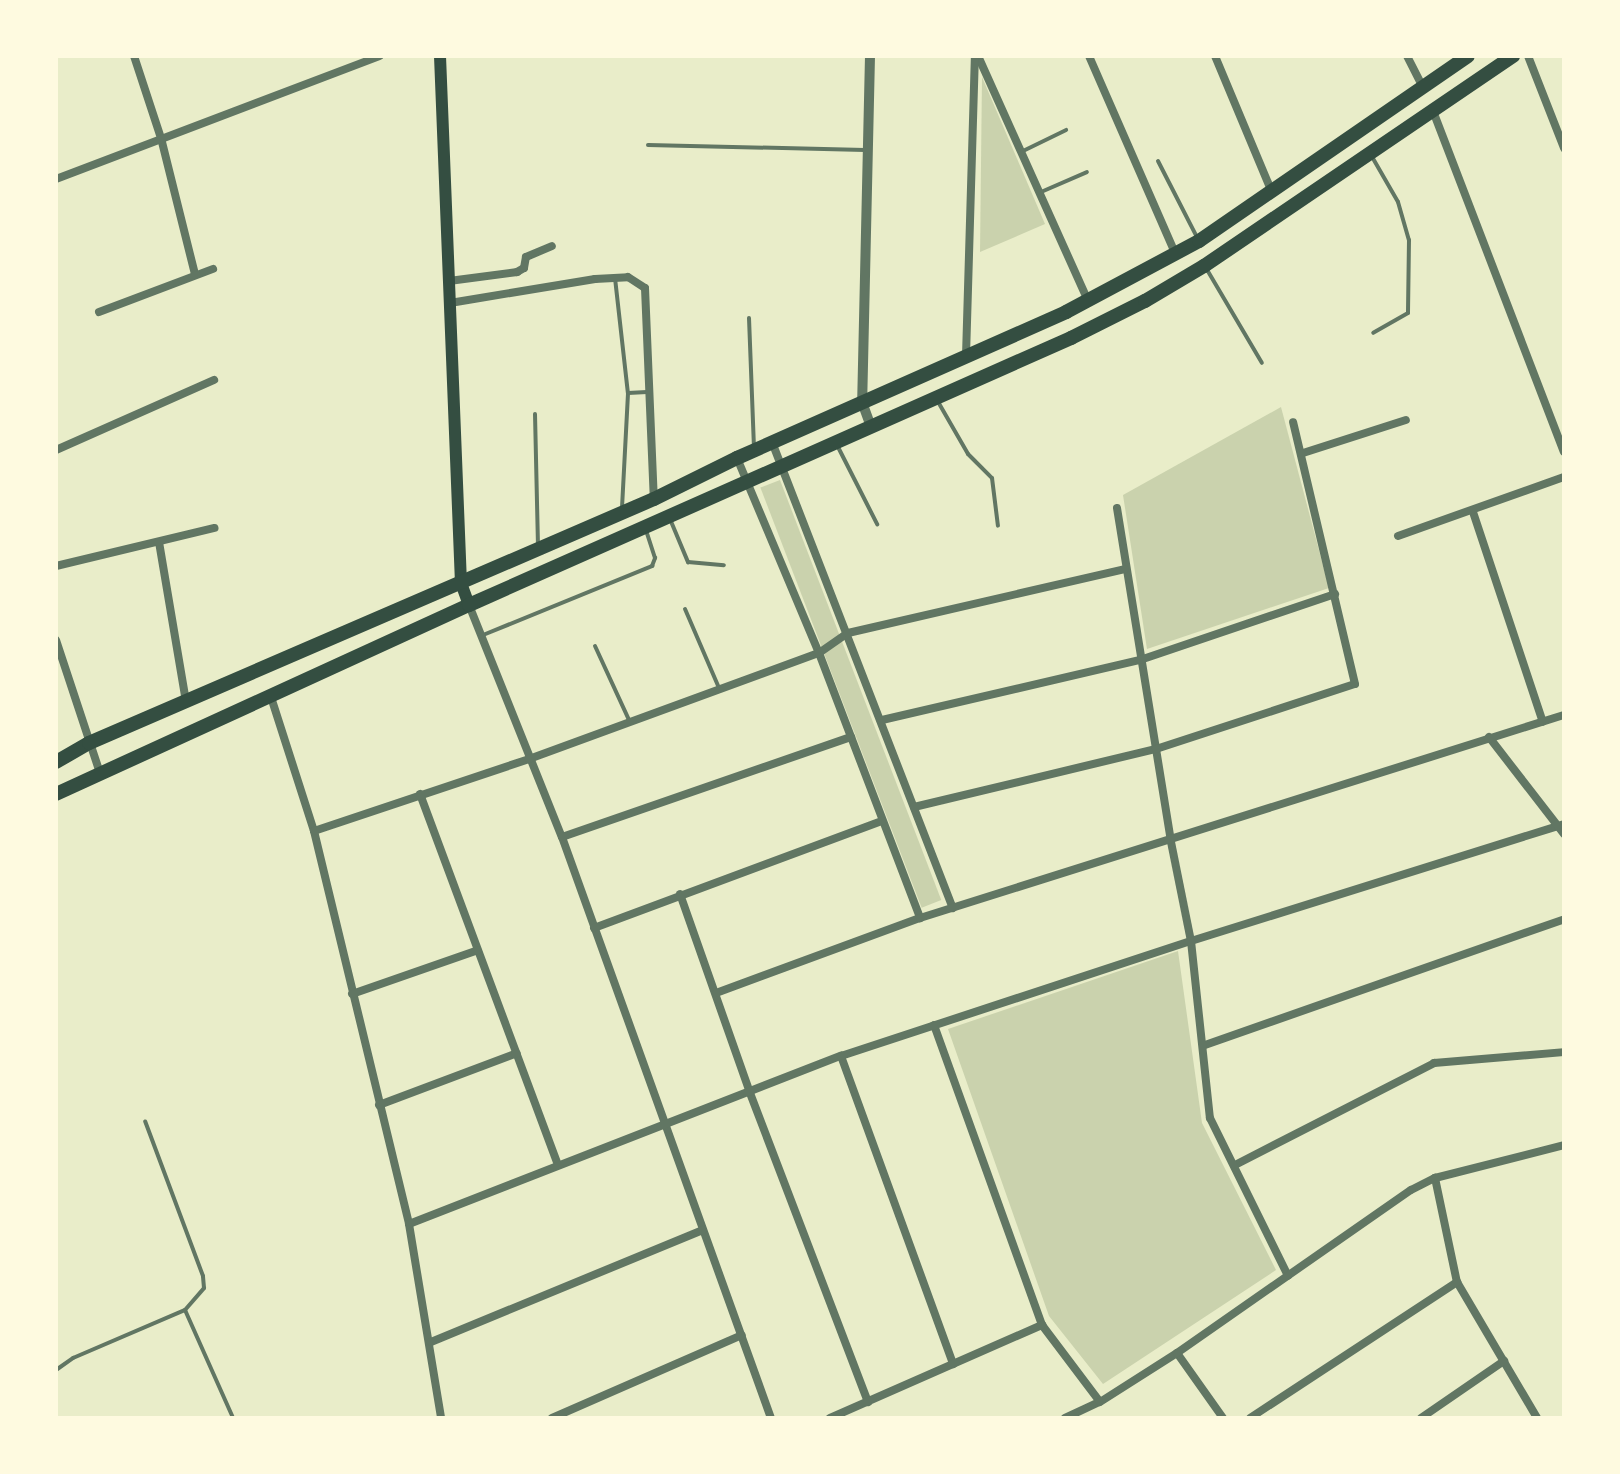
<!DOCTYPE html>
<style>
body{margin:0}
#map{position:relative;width:1620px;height:1474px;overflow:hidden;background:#e9edc9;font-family:Rubik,sans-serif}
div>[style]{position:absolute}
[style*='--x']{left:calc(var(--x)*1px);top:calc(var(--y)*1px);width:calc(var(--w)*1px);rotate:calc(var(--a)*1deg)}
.green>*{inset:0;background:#cad2ad;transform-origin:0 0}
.service>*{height:4px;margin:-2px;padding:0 2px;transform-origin:2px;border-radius:2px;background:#617663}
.minor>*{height:8px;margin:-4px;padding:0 4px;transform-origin:4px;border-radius:4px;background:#617663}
.tertiary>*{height:10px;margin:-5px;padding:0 5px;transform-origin:5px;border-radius:5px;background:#617663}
.secondary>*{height:12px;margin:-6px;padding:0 6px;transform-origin:6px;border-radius:6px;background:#344e41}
.primary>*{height:14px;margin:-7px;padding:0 7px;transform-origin:7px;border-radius:7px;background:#344e41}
span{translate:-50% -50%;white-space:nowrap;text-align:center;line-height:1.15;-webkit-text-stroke:8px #fefae0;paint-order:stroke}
.frame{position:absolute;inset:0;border:58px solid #fefae0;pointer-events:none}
</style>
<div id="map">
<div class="green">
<div style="clip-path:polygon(982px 77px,1045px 224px,980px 252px)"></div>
<div style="clip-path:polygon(1281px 407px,1329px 588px,1147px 649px,1123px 495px)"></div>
<div style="left:780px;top:480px;width:450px;height:21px;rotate:69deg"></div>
<div style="clip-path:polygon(1178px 951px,1202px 1123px,1276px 1270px,1103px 1384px,1049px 1316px,948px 1029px)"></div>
</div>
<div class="service">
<div style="--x:648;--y:145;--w:217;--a:1.3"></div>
<div style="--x:1023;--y:151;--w:48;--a:-26"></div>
<div style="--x:1371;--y:155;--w:54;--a:60.1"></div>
<div style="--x:1398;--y:202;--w:40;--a:74"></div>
<div style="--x:1409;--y:240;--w:73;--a:90.8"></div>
<div style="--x:1408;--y:313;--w:40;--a:150.3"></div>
<div style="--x:1158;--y:161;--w:88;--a:62.9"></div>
<div style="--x:1041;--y:192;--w:50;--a:-23.5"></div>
<div style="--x:1206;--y:268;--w:110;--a:59.5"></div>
<div style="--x:615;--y:278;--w:116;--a:83.6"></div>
<div style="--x:749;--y:318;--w:129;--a:87.8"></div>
<div style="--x:937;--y:400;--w:62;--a:60.1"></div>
<div style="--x:968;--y:454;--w:34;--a:45"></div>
<div style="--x:992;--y:478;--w:48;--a:82.9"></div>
<div style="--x:535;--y:414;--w:132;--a:88.7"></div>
<div style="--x:837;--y:445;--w:89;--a:63.1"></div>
<div style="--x:622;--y:508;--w:115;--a:-87"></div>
<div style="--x:628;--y:393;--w:19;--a:-3"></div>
<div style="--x:670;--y:519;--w:47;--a:67.3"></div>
<div style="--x:688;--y:562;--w:36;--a:5"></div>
<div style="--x:685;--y:609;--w:86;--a:66.7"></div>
<div style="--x:483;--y:635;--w:183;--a:-22.2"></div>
<div style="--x:652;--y:566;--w:9;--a:-69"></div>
<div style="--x:655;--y:558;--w:29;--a:-108"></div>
<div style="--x:595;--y:646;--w:81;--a:65.3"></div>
<div style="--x:185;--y:1310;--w:118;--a:66"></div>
<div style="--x:56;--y:1370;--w:21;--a:-35"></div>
<div style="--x:73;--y:1358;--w:122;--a:-23.2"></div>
<div style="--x:185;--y:1310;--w:29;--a:-49"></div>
<div style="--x:204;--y:1288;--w:12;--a:-95"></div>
<div style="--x:203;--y:1276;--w:165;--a:-110.5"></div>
</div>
<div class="minor">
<div style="--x:134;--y:56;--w:86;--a:71.8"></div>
<div style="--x:161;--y:138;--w:140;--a:76"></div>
<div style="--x:978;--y:56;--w:269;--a:65.8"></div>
<div style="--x:1089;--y:56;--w:217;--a:66.4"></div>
<div style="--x:1215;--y:56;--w:147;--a:67.3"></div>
<div style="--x:1407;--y:56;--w:36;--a:63"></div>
<div style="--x:1528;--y:56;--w:99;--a:68.6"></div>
<div style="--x:1433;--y:111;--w:365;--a:69"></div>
<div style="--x:56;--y:179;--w:346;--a:-20.8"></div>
<div style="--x:449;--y:281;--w:69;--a:-7.5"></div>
<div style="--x:517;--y:272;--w:8;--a:-30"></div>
<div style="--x:524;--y:268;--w:11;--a:-80"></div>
<div style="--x:526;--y:257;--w:28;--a:-23"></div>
<div style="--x:450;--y:303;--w:147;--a:-9.4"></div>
<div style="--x:595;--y:279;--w:33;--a:-3"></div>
<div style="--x:628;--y:277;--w:20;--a:33"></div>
<div style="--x:645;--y:288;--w:211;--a:87.6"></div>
<div style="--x:99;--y:312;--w:122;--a:-20.7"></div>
<div style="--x:966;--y:356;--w:300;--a:-88.3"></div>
<div style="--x:772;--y:442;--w:500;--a:68.8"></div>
<div style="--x:56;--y:450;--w:173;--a:-23.9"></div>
<div style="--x:1303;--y:453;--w:108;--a:-17.8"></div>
<div style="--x:737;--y:458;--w:212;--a:67.2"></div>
<div style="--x:819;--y:653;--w:284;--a:69.1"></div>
<div style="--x:1117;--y:508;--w:338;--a:80.8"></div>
<div style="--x:1171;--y:842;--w:101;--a:78.6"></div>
<div style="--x:1191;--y:941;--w:391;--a:-17.4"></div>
<div style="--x:1473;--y:512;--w:221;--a:71.6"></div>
<div style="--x:1398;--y:536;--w:176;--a:-19.6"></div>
<div style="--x:159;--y:542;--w:162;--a:80.4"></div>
<div style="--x:56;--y:566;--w:163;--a:-13.5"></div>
<div style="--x:469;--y:605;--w:250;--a:68.2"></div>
<div style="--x:562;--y:837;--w:617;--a:70.22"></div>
<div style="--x:56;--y:640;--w:140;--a:71.7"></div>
<div style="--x:270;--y:694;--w:144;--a:72.2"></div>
<div style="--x:314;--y:831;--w:404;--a:76.4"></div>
<div style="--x:409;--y:1224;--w:197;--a:80.6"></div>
<div style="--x:882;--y:720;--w:265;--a:-13.1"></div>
<div style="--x:1140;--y:660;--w:206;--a:-18.7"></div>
<div style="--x:1489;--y:737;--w:123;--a:52.3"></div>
<div style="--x:420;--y:794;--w:396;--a:69.6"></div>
<div style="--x:914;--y:807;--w:249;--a:-13.5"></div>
<div style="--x:1156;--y:749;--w:209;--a:-18.1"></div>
<div style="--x:1355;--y:684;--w:269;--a:-103.3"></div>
<div style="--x:314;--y:831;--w:227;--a:-18.5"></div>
<div style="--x:529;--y:759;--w:309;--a:-20.1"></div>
<div style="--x:819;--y:653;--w:35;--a:-35"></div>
<div style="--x:848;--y:633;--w:284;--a:-13"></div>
<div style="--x:562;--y:837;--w:306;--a:-19.1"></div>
<div style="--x:680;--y:894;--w:211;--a:70.6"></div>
<div style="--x:750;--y:1093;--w:331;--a:69.1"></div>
<div style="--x:594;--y:928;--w:307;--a:-20.4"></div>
<div style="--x:716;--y:993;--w:217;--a:-20.2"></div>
<div style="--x:920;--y:918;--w:675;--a:-17.5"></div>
<div style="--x:352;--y:994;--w:133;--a:-19.2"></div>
<div style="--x:934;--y:1025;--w:319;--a:70.2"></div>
<div style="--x:1042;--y:1325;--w:96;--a:53"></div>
<div style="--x:1205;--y:1045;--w:380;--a:-19.3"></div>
<div style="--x:841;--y:1056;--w:328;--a:70"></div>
<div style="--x:379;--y:1105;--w:147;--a:-20.6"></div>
<div style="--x:1235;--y:1165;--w:224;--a:-27.1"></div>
<div style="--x:1434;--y:1063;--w:130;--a:-4.8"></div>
<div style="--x:1435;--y:1178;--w:106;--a:78.1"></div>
<div style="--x:1457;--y:1282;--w:158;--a:59.5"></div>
<div style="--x:409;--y:1224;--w:464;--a:-21.3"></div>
<div style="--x:841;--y:1056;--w:368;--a:-18.2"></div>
<div style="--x:1191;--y:941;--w:178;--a:83.9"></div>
<div style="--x:1210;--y:1118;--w:176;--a:63.7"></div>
<div style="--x:431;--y:1342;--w:294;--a:-22.4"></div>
<div style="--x:1177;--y:1353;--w:80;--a:54.7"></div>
<div style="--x:552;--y:1418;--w:207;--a:-23.6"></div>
<div style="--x:830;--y:1418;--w:232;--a:-23.7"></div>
<div style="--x:1065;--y:1418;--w:38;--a:-25"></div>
<div style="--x:1100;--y:1402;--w:91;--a:-32.5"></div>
<div style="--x:1177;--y:1353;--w:285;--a:-34.9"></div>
<div style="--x:1411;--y:1190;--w:27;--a:-27"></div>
<div style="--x:1435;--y:1178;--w:133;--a:-14.3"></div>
<div style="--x:1250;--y:1418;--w:248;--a:-33.3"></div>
<div style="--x:1421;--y:1418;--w:101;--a:-34.5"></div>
</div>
<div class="tertiary">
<div style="--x:870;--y:56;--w:346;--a:91.3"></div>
<div style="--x:862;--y:402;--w:27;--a:70"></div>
</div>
<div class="secondary">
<div style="--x:440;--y:56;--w:527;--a:87.72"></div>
<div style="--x:461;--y:583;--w:23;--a:70"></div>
</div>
<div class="primary">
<div style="--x:56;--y:762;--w:38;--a:-30"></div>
<div style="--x:89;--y:743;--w:615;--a:-23.36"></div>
<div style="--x:654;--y:499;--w:93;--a:-26.3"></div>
<div style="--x:737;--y:458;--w:360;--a:-23.9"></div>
<div style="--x:1066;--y:312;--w:151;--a:-28.1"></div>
<div style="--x:1199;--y:241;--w:326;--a:-34.5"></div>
<div style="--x:56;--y:794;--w:454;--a:-24.6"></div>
<div style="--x:469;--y:605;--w:659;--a:-23.92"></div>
<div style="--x:1071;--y:338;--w:83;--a:-26.6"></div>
<div style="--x:1145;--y:301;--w:69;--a:-30.7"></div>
<div style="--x:1204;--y:266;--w:374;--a:-34.2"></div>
</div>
<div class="frame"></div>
</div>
